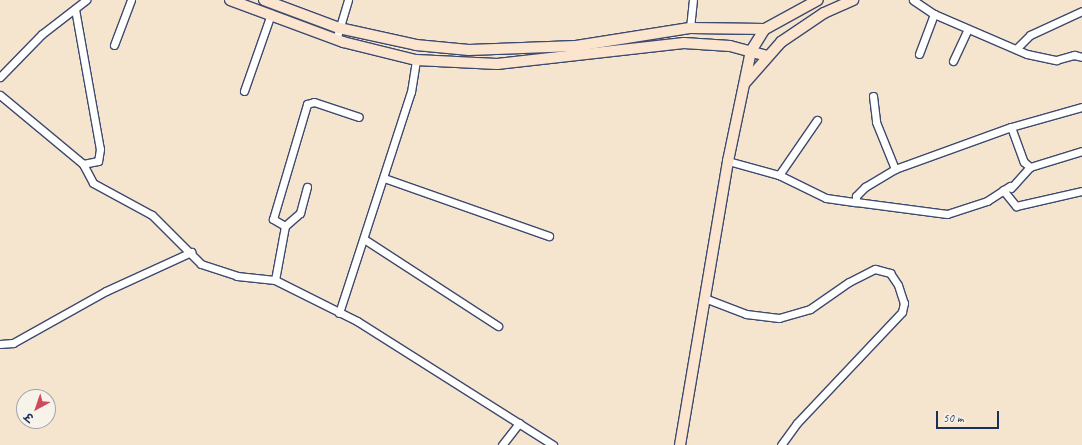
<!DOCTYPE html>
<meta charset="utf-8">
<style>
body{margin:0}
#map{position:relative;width:1082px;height:445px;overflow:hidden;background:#f5e5cf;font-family:Caveat,"Playpen Sans Deva",sans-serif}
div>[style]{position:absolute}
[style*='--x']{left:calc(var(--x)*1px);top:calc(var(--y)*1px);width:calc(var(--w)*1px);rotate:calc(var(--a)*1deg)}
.roads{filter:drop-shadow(1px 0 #3c4a6f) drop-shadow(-1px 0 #3c4a6f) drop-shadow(0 1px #3c4a6f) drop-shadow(0 -1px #3c4a6f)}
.street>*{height:7px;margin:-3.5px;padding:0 3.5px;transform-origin:3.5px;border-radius:3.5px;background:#fff}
.secondary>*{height:10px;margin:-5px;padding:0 5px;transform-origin:5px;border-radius:5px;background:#fbe5cf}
span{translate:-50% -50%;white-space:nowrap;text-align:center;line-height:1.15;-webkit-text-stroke:3.5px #f7f3e8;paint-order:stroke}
.north{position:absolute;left:16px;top:389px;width:40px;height:40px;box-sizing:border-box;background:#f7f3e8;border:1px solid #9fa5b1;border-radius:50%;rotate:220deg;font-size:11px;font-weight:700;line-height:16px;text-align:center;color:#1b2f5e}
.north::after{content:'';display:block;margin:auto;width:14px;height:18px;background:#d1495b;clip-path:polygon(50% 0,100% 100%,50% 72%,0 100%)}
.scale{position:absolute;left:936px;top:411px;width:63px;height:18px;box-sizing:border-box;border:2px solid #1b2f5e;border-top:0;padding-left:5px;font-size:12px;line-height:14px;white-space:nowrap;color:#1b2f5e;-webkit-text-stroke:3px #f7f3e8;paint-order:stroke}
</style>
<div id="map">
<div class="roads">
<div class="street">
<div style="--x:913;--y:0;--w:25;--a:34"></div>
<div style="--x:934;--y:14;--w:101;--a:23.3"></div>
<div style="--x:1027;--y:54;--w:30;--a:12"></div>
<div style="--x:1056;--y:60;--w:19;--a:-16"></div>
<div style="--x:1074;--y:55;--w:8;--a:14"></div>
<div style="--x:75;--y:9;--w:142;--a:79.9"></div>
<div style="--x:100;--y:149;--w:12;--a:99"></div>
<div style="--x:98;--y:161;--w:15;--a:169"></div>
<div style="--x:690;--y:28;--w:28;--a:-84"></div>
<div style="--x:336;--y:40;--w:42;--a:-73.3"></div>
<div style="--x:114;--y:45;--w:48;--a:-69.3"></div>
<div style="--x:1016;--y:49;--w:20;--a:-45"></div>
<div style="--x:1030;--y:35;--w:57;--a:-24.8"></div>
<div style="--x:919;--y:54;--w:43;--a:-69.4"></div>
<div style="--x:953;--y:61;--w:35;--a:-65"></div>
<div style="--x:0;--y:77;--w:60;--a:-45.7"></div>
<div style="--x:42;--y:34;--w:56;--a:-37.7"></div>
<div style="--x:244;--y:91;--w:82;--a:-70.7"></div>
<div style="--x:0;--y:95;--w:108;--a:39.7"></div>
<div style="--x:83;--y:164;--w:21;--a:62"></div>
<div style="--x:93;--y:183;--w:67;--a:28.5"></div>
<div style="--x:152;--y:215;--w:69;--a:45"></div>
<div style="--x:201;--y:264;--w:38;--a:18"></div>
<div style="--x:237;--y:276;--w:38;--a:6"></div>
<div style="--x:275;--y:280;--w:55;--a:-79.5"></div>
<div style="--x:285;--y:226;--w:20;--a:-41"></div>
<div style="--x:300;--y:213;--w:27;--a:-75"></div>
<div style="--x:873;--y:96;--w:26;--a:83"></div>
<div style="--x:876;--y:122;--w:51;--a:68"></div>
<div style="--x:1011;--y:127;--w:37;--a:70"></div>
<div style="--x:1024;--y:162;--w:8;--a:40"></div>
<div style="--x:1030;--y:167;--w:54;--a:-17.1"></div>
<div style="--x:728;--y:161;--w:53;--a:15.4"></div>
<div style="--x:779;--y:175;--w:52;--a:26.1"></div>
<div style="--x:826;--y:198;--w:30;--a:8"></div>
<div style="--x:779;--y:175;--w:67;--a:-55.4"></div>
<div style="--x:384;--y:178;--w:175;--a:19.4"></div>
<div style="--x:1010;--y:186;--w:27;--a:147"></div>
<div style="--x:987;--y:201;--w:42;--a:162"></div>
<div style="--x:947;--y:214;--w:92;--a:-172.5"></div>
<div style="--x:856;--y:202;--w:6;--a:-90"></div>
<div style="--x:856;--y:196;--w:13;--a:-45"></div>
<div style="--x:865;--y:187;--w:35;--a:-31"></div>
<div style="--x:895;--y:169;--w:123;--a:-19.9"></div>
<div style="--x:1011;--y:127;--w:74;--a:-15.7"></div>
<div style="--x:1011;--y:188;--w:28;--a:-48"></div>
<div style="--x:1003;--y:190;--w:21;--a:51"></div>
<div style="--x:1016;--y:206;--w:68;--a:-12.8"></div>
<div style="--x:285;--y:226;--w:14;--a:-150"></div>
<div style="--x:273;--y:219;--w:120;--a:-73.5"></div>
<div style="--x:307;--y:104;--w:7;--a:-16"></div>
<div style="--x:314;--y:102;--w:47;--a:18.4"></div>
<div style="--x:364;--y:239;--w:160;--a:33"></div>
<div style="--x:275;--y:280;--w:92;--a:26.6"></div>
<div style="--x:357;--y:321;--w:232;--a:32.3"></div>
<div style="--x:707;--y:299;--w:42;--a:21"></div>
<div style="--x:746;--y:314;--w:33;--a:7"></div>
<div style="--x:779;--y:318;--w:32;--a:-16"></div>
<div style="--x:810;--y:309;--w:47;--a:-34.7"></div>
<div style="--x:849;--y:282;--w:29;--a:-27"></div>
<div style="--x:875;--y:269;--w:16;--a:15"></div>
<div style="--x:890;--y:273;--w:14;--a:56"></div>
<div style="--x:898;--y:285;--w:19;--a:72"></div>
<div style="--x:904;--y:303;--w:9;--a:103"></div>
<div style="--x:902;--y:312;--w:153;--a:133.4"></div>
<div style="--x:797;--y:423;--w:27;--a:126"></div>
<div style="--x:339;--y:313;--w:232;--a:-72"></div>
<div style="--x:411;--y:92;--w:32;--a:-81"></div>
<div style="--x:0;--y:344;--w:13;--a:-4"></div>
<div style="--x:13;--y:343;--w:107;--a:-29.2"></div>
<div style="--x:106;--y:291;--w:94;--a:-24.6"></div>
<div style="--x:502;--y:445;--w:28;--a:-52"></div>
</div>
<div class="secondary">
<div style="--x:230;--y:0;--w:121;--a:20.4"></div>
<div style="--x:343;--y:42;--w:75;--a:13.9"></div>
<div style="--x:416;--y:60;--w:81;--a:2.8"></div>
<div style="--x:497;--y:64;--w:188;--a:-6.4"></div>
<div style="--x:684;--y:43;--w:46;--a:3.7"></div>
<div style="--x:730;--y:46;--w:38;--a:15"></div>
<div style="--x:264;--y:0;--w:80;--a:20.5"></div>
<div style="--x:339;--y:28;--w:79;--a:12.4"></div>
<div style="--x:416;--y:45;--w:53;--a:5.4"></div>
<div style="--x:469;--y:50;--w:107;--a:-2.1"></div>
<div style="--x:576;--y:46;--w:115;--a:-9"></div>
<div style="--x:690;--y:28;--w:75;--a:0.8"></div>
<div style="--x:745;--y:83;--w:55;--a:-48.7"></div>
<div style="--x:781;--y:42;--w:52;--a:-34"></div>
<div style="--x:824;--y:13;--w:32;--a:-24"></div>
<div style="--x:680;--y:445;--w:288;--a:-80.4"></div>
<div style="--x:728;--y:161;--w:112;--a:-78.2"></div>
<div style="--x:751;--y:51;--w:26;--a:-58"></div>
<div style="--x:765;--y:29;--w:60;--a:-28.7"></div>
</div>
</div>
<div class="north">उ</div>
<div class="scale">50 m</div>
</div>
